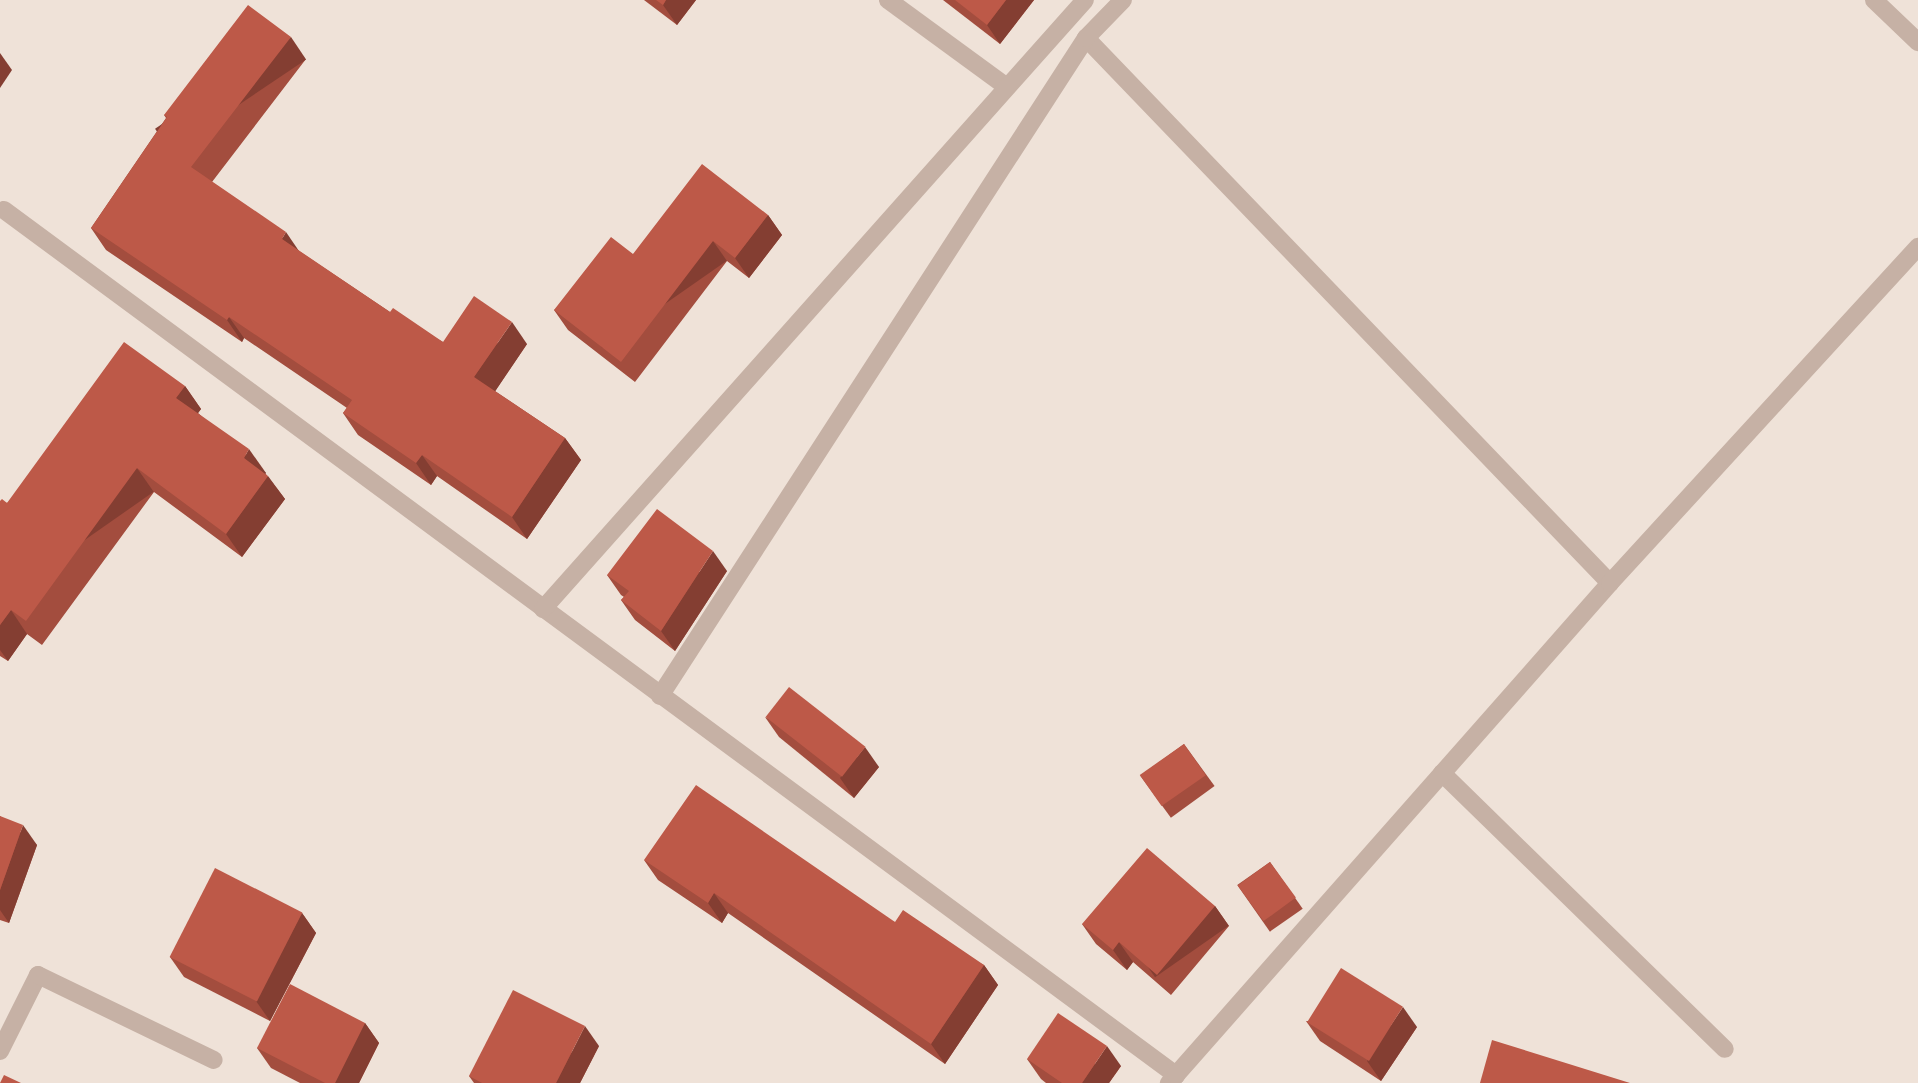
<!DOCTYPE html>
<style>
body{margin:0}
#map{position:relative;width:1918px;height:1083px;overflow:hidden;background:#efe2d8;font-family:Overpass,sans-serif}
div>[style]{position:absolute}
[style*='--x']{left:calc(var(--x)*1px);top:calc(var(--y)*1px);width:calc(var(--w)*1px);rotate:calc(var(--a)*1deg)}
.minor>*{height:18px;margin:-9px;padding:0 9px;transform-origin:9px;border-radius:9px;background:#c6b1a5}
.wall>*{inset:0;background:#a34d3e;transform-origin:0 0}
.shaded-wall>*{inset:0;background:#843e32;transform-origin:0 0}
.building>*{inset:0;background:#bd5948;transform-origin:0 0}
span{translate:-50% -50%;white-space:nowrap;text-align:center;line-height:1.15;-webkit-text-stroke:6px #f7ece4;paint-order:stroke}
</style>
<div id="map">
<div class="minor">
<div style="--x:888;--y:0;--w:147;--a:36.2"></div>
<div style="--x:1874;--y:0;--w:61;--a:43.7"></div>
<div style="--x:1086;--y:38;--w:756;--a:46.13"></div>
<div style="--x:4;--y:210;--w:1457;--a:36.43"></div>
<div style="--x:1176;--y:1075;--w:11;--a:131"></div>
<div style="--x:543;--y:609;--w:815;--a:-48.33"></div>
<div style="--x:660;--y:696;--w:784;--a:-57.08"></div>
<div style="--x:1086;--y:38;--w:53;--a:-45.8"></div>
<div style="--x:1442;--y:773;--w:395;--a:44.3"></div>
<div style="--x:0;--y:1051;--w:85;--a:-63.4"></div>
<div style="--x:38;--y:975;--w:195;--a:25.8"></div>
<div style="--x:1176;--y:1075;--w:656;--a:-48.58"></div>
<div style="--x:1610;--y:583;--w:456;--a:-47.5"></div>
</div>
<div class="wall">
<div style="clip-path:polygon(644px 0,696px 0,677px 25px)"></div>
<div style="clip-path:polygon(943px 0,1034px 0,1000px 44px)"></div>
<div style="clip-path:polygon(306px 59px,212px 182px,299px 251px,390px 312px,443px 342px,527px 344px,495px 391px,565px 438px,581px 460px,527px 539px,437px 476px,431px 485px,358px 435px,343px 413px,347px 408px,244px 338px,242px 342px,106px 250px,91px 228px,166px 118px,164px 115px)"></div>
<div style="clip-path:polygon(768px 215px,782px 235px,749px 278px,727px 261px,635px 382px,568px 330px,554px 310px,633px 254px)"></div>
<div style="clip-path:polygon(185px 386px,201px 409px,198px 413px,266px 473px,265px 473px,285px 499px,242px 557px,154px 492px,42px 645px,27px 634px,8px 661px,0 656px,0 501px,7px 503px)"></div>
<div style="clip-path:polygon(727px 571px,675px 651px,635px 620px,621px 600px,624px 597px,621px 595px,607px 575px)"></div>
<div style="clip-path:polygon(765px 717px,879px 767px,854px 798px,779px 737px)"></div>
<div style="left:1184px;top:744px;width:52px;height:54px;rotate:54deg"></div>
<div style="clip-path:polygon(0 816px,37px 845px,9px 923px,0 920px)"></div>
<div style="clip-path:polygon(644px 860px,895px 922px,984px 965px,998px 985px,945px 1064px,728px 913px,722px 923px,658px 880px)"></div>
<div style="left:1270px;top:862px;width:57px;height:40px;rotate:55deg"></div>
<div style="clip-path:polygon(1215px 906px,1229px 926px,1171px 995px,1133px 962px,1127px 970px,1096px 944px,1082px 924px)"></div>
<div style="clip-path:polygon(302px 913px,316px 933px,270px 1021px,184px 977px,170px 957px)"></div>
<div style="clip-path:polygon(1306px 1021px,1417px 1027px,1381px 1081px,1320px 1041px)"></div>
<div style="clip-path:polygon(365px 1023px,379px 1043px,359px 1083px,300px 1083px,271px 1068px,257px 1048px)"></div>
<div style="clip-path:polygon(599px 1046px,580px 1083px,474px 1083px,469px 1076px)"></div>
<div style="clip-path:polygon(1027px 1059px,1121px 1066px,1109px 1083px,1046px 1083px,1041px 1079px)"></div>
</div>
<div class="shaded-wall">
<div style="clip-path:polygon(666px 0,696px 0,677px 25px,663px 5px)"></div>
<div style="clip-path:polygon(1006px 0,1034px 0,1000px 44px,987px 25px)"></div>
<div style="left:291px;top:37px;width:27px;height:164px;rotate:56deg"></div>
<div style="clip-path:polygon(0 53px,12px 70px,0 88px)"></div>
<div style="clip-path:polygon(768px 215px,782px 235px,749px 278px,735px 258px)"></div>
<div style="clip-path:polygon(286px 232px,301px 254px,282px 239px)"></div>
<div style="left:713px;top:241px;width:24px;height:152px;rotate:55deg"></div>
<div style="clip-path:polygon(229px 317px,244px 338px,242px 342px,227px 320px)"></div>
<div style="clip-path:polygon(512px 322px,527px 344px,490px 399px,474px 377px)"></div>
<div style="clip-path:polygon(185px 386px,201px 409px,192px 421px,176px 398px)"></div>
<div style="clip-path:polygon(565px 438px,581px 460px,527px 539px,512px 517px)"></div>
<div style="clip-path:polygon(249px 449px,266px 473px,260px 481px,244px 458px)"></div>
<div style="clip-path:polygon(422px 455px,437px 476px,431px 485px,416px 463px)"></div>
<div style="left:137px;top:468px;width:29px;height:189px;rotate:55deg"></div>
<div style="clip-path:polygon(268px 476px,285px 499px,242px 557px,226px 534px)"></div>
<div style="clip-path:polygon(713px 551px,727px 571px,675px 651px,661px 631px)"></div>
<div style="clip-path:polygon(11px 610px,27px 634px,8px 661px,0 650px,0 625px)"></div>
<div style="clip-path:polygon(865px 747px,879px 767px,854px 798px,840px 778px)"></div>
<div style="clip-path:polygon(23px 825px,37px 845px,9px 923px,0 910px,0 890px)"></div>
<div style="clip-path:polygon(714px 893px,728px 913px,722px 923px,708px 903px)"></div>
<div style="left:1215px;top:906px;width:24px;height:90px;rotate:55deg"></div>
<div style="clip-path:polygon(302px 913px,316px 933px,270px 1021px,256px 1001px)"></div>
<div style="clip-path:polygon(1119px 942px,1133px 962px,1127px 970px,1113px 950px)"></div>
<div style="clip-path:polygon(984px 965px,998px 985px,945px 1064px,931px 1044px)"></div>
<div style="clip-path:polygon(1403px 1007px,1417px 1027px,1381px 1081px,1367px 1061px)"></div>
<div style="clip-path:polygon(365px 1023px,379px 1043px,359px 1083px,335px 1083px)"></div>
<div style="clip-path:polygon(585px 1026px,599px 1046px,580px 1083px,556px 1083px)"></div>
<div style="clip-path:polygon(1107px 1046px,1121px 1066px,1109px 1083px,1082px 1083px)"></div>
</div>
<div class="building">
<div style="clip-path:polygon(656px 0,666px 0,663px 5px)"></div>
<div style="clip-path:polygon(955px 0,1006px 0,987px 25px)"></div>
<div style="clip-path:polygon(248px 5px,291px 37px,191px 167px,286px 232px,282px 239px,390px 312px,393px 308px,443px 342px,474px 296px,512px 322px,474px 377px,565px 438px,512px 517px,422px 455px,416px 463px,343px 413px,352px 400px,229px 317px,227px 320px,91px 228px,167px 117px,164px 115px)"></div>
<div style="clip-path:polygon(702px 164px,768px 215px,735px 258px,713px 241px,621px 362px,554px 310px,611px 237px,633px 254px)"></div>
<div style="clip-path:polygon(124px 342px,185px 386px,176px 398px,249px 449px,244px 458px,268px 476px,226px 534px,137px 468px,26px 621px,11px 610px,0 625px,0 501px,2px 499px,7px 503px)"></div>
<div style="clip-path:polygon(657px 509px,713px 551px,661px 631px,621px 600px,629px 591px,607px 575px)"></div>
<div style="left:789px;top:687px;width:97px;height:38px;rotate:38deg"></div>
<div style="left:1184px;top:744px;width:38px;height:54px;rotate:55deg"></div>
<div style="clip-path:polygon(696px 785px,895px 922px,903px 910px,984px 965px,931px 1044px,714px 893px,708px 903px,644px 860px)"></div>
<div style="clip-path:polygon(0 816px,23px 825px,0 890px)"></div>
<div style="clip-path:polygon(1147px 848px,1215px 906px,1157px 975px,1119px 942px,1113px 950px,1082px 924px)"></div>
<div style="left:1270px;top:862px;width:44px;height:40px;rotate:54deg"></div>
<div style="left:215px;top:868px;width:98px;height:100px;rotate:27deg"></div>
<div style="left:1341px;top:968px;width:73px;height:64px;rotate:32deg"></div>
<div style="clip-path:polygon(290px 984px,365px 1023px,335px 1083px,325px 1083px,257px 1048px)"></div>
<div style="clip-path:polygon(513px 990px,585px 1026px,556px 1083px,482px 1083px,469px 1076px)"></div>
<div style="clip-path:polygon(1058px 1013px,1107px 1046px,1082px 1083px,1062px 1083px,1027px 1059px)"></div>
<div style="clip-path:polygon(1492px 1040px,1630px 1083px,1480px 1083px)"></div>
<div style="clip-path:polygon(4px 1075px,21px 1083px,0 1083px)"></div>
</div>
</div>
